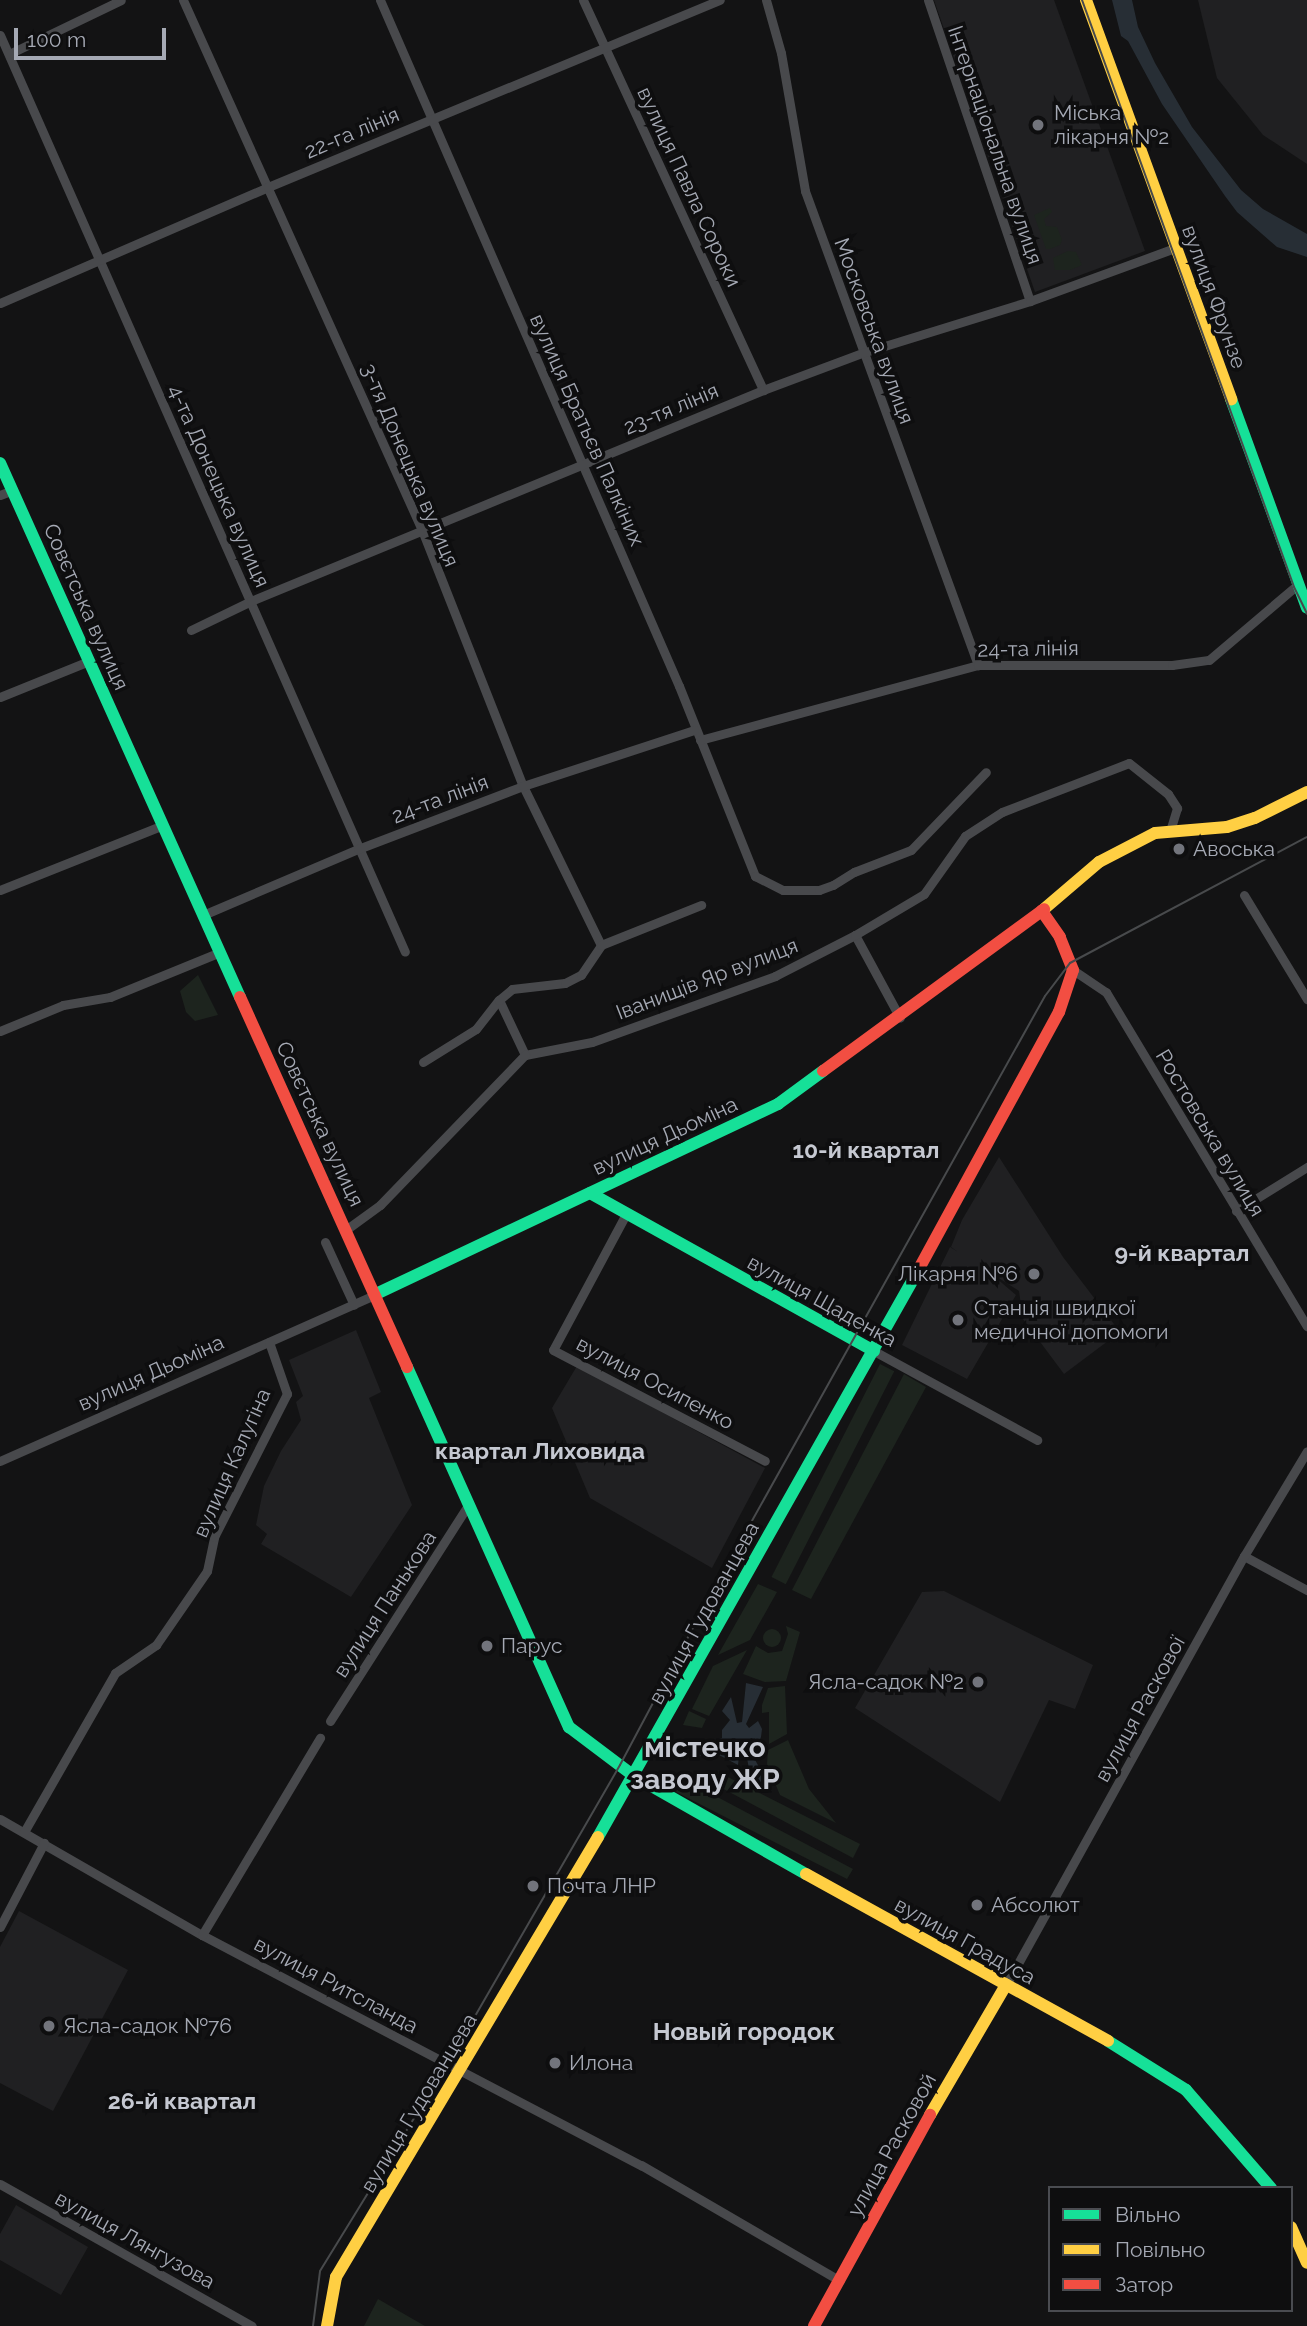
<!DOCTYPE html>
<meta charset="utf-8">
<style>
body{margin:0}
#map{position:relative;width:1307px;height:2326px;overflow:hidden;background:#131314;font-family:Raleway,sans-serif}
div>[style]{position:absolute}
[style*='--x']{left:calc(var(--x)*1px);top:calc(var(--y)*1px);width:calc(var(--w)*1px);rotate:calc(var(--a)*1deg)}
.built>*{inset:0;background:#202022}
.green>*{inset:0;background:#1d241e;transform-origin:0 0}
.round{border-radius:50%}
.water>*{inset:0;background:#272e35}
.street>*{height:9px;margin:-4.5px;padding:0 4.5px;transform-origin:4.5px;border-radius:4.5px;background:#48494c}
.fast>*{height:12px;margin:-6px;padding:0 6px;transform-origin:6px;border-radius:6px;background:#16e098}
.slow>*{height:12px;margin:-6px;padding:0 6px;transform-origin:6px;border-radius:6px;background:#ffcf43}
.jam>*{height:12px;margin:-6px;padding:0 6px;transform-origin:6px;border-radius:6px;background:#f24e42}
.tram>*{height:2px;margin:-1px;padding:0 1px;transform-origin:1px;border-radius:1px;background:#484a4c}
.dots>*{width:19px;height:19px;translate:-50% -50%;box-sizing:border-box;border:4px solid #0e0e0f;border-radius:50%}
span{translate:-50% -50%;white-space:nowrap;text-align:center;line-height:1.15;-webkit-text-stroke:7px #0e0e0f;paint-order:stroke}
.poi-label{font-size:21px;color:#a5a9b4}
.left{translate:0 -50%;text-align:left}
.right{translate:-100% -50%;text-align:right}
.street-label{font-size:21px;color:#a5a9b4}
.neighbourhood-label{font-size:23px;color:#c5c8d1;font-weight:700}
.quarter-label{font-size:24px;color:#c5c8d1;font-weight:700}
.district-label{font-size:28px;color:#c5c8d1;font-weight:700}
.legend{position:absolute;left:1048px;top:2186px;width:245px;height:126px;box-sizing:border-box;background:#0e0e0f;border:2px solid #4a4c51;margin:0;padding:9px 12px;list-style:none;font-size:21px;color:#a5a9b4}
.legend li{display:flex;align-items:center;gap:14px;height:35px}
.legend b{width:35px;border:2px solid #4a4c51}
.scale{position:absolute;left:14px;top:28px;width:152px;height:32px;box-sizing:border-box;border:4px solid #a5a9b4;border-top:0;padding-left:9px;font-size:21px;line-height:24px;white-space:nowrap;color:#a5a9b4;-webkit-text-stroke:5px #0e0e0f;paint-order:stroke}
</style>
<div id="map">
<div class="built">
<div style="clip-path:polygon(934px 0,1054px 0,1145px 251px,1035px 292px)"></div>
<div style="clip-path:polygon(1198px 0,1307px 0,1307px 164px,1263px 135px,1217px 78px)"></div>
<div style="clip-path:polygon(999px 1157px,1063px 1257px,1120px 1332px,1064px 1374px,1023px 1319px,1019px 1291px,989px 1272px,1016px 1295px,967px 1379px,902px 1345px,950px 1247px,958px 1252px,951px 1247px,962px 1220px)"></div>
<div style="clip-path:polygon(356px 1330px,381px 1392px,369px 1398px,412px 1505px,351px 1597px,261px 1544px,267px 1534px,256px 1525px,264px 1486px,281px 1451px,301px 1420px,296px 1402px,303px 1396px,289px 1360px)"></div>
<div style="clip-path:polygon(577px 1366px,765px 1468px,712px 1568px,590px 1498px,552px 1408px)"></div>
<div style="clip-path:polygon(944px 1591px,1093px 1665px,1075px 1709px,1049px 1700px,1000px 1802px,855px 1708px,922px 1592px)"></div>
<div style="clip-path:polygon(19px 1911px,128px 1970px,53px 2111px,0 2083px,0 1947px)"></div>
<div style="clip-path:polygon(16px 2205px,88px 2247px,61px 2295px,0 2260px,0 2234px)"></div>
</div>
<div class="green">
<div style="clip-path:polygon(1050px 208px,1052px 212px,1044px 219px,1046px 226px,1057px 227px,1062px 240px,1060px 245px,1050px 249px,1046px 249px,1034px 215px)"></div>
<div style="clip-path:polygon(1068px 251px,1076px 252px,1082px 265px,1070px 270px,1055px 270px,1053px 258px)"></div>
<div style="clip-path:polygon(198px 975px,218px 1015px,195px 1021px,186px 1012px,180px 991px)"></div>
<div style="left:880px;top:1364px;width:16px;height:239px;rotate:27deg"></div>
<div style="clip-path:polygon(904px 1374px,926px 1387px,811px 1599px,792px 1590px)"></div>
<div style="clip-path:polygon(758px 1584px,777px 1592px,750px 1640px,718px 1655px)"></div>
<div style="clip-path:polygon(786px 1626px,800px 1632px,786px 1681px,765px 1682px,743px 1674px,756px 1646px,768px 1653px,782px 1651px,788px 1634px)"></div>
<div class="round" style="left:763px;top:1629px;width:18px;height:18px"></div>
<div style="clip-path:polygon(747px 1650px,709px 1716px,692px 1709px,713px 1666px)"></div>
<div style="clip-path:polygon(785px 1686px,787px 1734px,769px 1744px,769px 1712px,762px 1713px,762px 1705px,768px 1688px)"></div>
<div style="clip-path:polygon(689px 1711px,706px 1719px,702px 1728px,683px 1725px)"></div>
<div style="clip-path:polygon(788px 1740px,809px 1789px,836px 1823px,780px 1795px,767px 1764px,768px 1750px)"></div>
<div style="clip-path:polygon(720px 1773px,860px 1844px,853px 1858px,703px 1778px)"></div>
<div style="clip-path:polygon(691px 1783px,853px 1869px,847px 1879px,676px 1792px,679px 1786px)"></div>
<div style="clip-path:polygon(378px 2299px,425px 2326px,364px 2326px)"></div>
</div>
<div class="water">
<div style="clip-path:polygon(1112px 0,1132px 0,1138px 27px,1155px 63px,1192px 127px,1241px 190px,1263px 209px,1307px 234px,1307px 257px,1277px 247px,1237px 212px,1225px 196px,1162px 104px,1128px 41px,1121px 36px)"></div>
<div style="clip-path:polygon(746px 1683px,763px 1687px,746px 1724px,749px 1728px,758px 1721px,762px 1729px,761px 1737px,759px 1742px,751px 1738px,747px 1745px,772px 1791px,751px 1780px,745px 1747px,740px 1748px,738px 1765px,719px 1755px,727px 1745px,725px 1743px,695px 1759px,690px 1749px,722px 1738px,722px 1730px,730px 1720px,722px 1711px,731px 1697px,737px 1723px,742px 1722px)"></div>
</div>
<div class="street">
<div style="--x:183;--y:0;--w:581;--a:65.73"></div>
<div style="--x:422;--y:530;--w:275;--a:68.5"></div>
<div style="--x:523;--y:786;--w:177;--a:63.9"></div>
<div style="--x:380;--y:0;--w:748;--a:66.45"></div>
<div style="--x:679;--y:686;--w:205;--a:68.2"></div>
<div style="--x:755;--y:876;--w:31;--a:27"></div>
<div style="--x:783;--y:890;--w:36;--a:0"></div>
<div style="--x:819;--y:890;--w:15;--a:-20"></div>
<div style="--x:833;--y:885;--w:25;--a:-32"></div>
<div style="--x:854;--y:872;--w:61;--a:-21.1"></div>
<div style="--x:911;--y:850;--w:108;--a:-46.1"></div>
<div style="--x:583;--y:0;--w:430;--a:65.2"></div>
<div style="--x:766;--y:0;--w:55;--a:74.2"></div>
<div style="--x:781;--y:53;--w:140;--a:80.1"></div>
<div style="--x:805;--y:191;--w:505;--a:69.95"></div>
<div style="--x:928;--y:0;--w:318;--a:71.3"></div>
<div style="--x:0;--y:35;--w:1002;--a:66.17"></div>
<div style="--x:9;--y:54;--w:124;--a:-25.7"></div>
<div style="--x:0;--y:303;--w:292;--a:-23.4"></div>
<div style="--x:268;--y:187;--w:489;--a:-22.5"></div>
<div style="--x:0;--y:495;--w:14;--a:-21"></div>
<div style="--x:191;--y:630;--w:67;--a:-25.8"></div>
<div style="--x:251;--y:601;--w:554;--a:-22.4"></div>
<div style="--x:763;--y:390;--w:106;--a:-20.5"></div>
<div style="--x:862;--y:353;--w:176;--a:-17.2"></div>
<div style="--x:1030;--y:301;--w:154;--a:-20.1"></div>
<div style="--x:0;--y:697;--w:96;--a:-22"></div>
<div style="--x:700;--y:740;--w:288;--a:-15.1"></div>
<div style="--x:978;--y:665;--w:194;--a:0"></div>
<div style="--x:1172;--y:665;--w:37;--a:-8"></div>
<div style="--x:1209;--y:660;--w:116;--a:-40.4"></div>
<div style="--x:0;--y:890;--w:175;--a:-21.7"></div>
<div style="--x:1244;--y:895;--w:122;--a:58.8"></div>
<div style="--x:203;--y:915;--w:168;--a:-23.1"></div>
<div style="--x:358;--y:849;--w:177;--a:-20.9"></div>
<div style="--x:523;--y:786;--w:180;--a:-18.1"></div>
<div style="--x:855;--y:935;--w:94;--a:61.5"></div>
<div style="--x:1073;--y:970;--w:40;--a:34"></div>
<div style="--x:1106;--y:992;--w:390;--a:59"></div>
<div style="--x:499;--y:1000;--w:61;--a:64.7"></div>
<div style="--x:0;--y:1031;--w:68;--a:-22.4"></div>
<div style="--x:63;--y:1005;--w:48;--a:-9.7"></div>
<div style="--x:110;--y:997;--w:119;--a:-22.2"></div>
<div style="--x:525;--y:1055;--w:68;--a:-11"></div>
<div style="--x:592;--y:1042;--w:195;--a:-19.8"></div>
<div style="--x:775;--y:976;--w:90;--a:-27.1"></div>
<div style="--x:855;--y:935;--w:80;--a:-30.7"></div>
<div style="--x:924;--y:894;--w:71;--a:-54.7"></div>
<div style="--x:965;--y:836;--w:44;--a:-33"></div>
<div style="--x:1002;--y:812;--w:136;--a:-21.1"></div>
<div style="--x:1129;--y:763;--w:50;--a:38.5"></div>
<div style="--x:1168;--y:794;--w:17;--a:57"></div>
<div style="--x:1177;--y:808;--w:24;--a:107"></div>
<div style="--x:423;--y:1062;--w:62;--a:-31.9"></div>
<div style="--x:476;--y:1029;--w:37;--a:-52"></div>
<div style="--x:499;--y:1000;--w:17;--a:-40"></div>
<div style="--x:512;--y:989;--w:53;--a:-6.5"></div>
<div style="--x:565;--y:983;--w:18;--a:-27"></div>
<div style="--x:581;--y:975;--w:36;--a:-56"></div>
<div style="--x:601;--y:945;--w:108;--a:-21.8"></div>
<div style="--x:1236;--y:1211;--w:84;--a:-31.8"></div>
<div style="--x:626;--y:1214;--w:154;--a:118.2"></div>
<div style="--x:553;--y:1350;--w:239;--a:27.6"></div>
<div style="--x:347;--y:1229;--w:41;--a:-36"></div>
<div style="--x:380;--y:1205;--w:209;--a:-46"></div>
<div style="--x:325;--y:1242;--w:69;--a:65.3"></div>
<div style="--x:874;--y:1351;--w:186;--a:28.6"></div>
<div style="--x:0;--y:1461;--w:411;--a:-23.9"></div>
<div style="--x:1244;--y:1556;--w:72;--a:28.4"></div>
<div style="--x:330;--y:1721;--w:256;--a:-57.4"></div>
<div style="--x:0;--y:1819;--w:233;--a:29.9"></div>
<div style="--x:202;--y:1935;--w:496;--a:27.7"></div>
<div style="--x:641;--y:2165;--w:230;--a:30.2"></div>
<div style="--x:24;--y:1832;--w:183;--a:-60.2"></div>
<div style="--x:115;--y:1673;--w:50;--a:-34.3"></div>
<div style="--x:156;--y:1645;--w:90;--a:-55.4"></div>
<div style="--x:207;--y:1571;--w:35;--a:-78"></div>
<div style="--x:214;--y:1537;--w:161;--a:-63"></div>
<div style="--x:287;--y:1394;--w:55;--a:-109.1"></div>
<div style="--x:0;--y:1927;--w:95;--a:-62.4"></div>
<div style="--x:202;--y:1935;--w:230;--a:-59.1"></div>
<div style="--x:1006;--y:1985;--w:491;--a:-61"></div>
<div style="--x:1244;--y:1556;--w:122;--a:-59"></div>
<div style="--x:0;--y:2184;--w:289;--a:29.4"></div>
</div>
<div class="fast">
<div style="--x:1231;--y:399;--w:222;--a:70"></div>
<div style="--x:0;--y:463;--w:585;--a:65.8"></div>
<div style="--x:590;--y:1193;--w:325;--a:29.1"></div>
<div style="--x:376;--y:1294;--w:445;--a:-25.3"></div>
<div style="--x:778;--y:1104;--w:56;--a:-36.3"></div>
<div style="--x:407;--y:1367;--w:395;--a:65.8"></div>
<div style="--x:569;--y:1727;--w:81;--a:37"></div>
<div style="--x:634;--y:1776;--w:198;--a:29.7"></div>
<div style="--x:598;--y:1837;--w:644;--a:-60.53"></div>
<div style="--x:1108;--y:2041;--w:92;--a:32.1"></div>
<div style="--x:1186;--y:2090;--w:130;--a:49.1"></div>
</div>
<div class="slow">
<div style="--x:1086;--y:0;--w:425;--a:70"></div>
<div style="--x:1044;--y:909;--w:72;--a:-40.5"></div>
<div style="--x:1099;--y:862;--w:63;--a:-27.4"></div>
<div style="--x:1155;--y:833;--w:72;--a:-4.8"></div>
<div style="--x:1227;--y:827;--w:29;--a:-18"></div>
<div style="--x:1255;--y:818;--w:58;--a:-26.6"></div>
<div style="--x:806;--y:1874;--w:345;--a:28.9"></div>
<div style="--x:930;--y:2115;--w:151;--a:-59.7"></div>
<div style="--x:1291;--y:2227;--w:39;--a:66"></div>
<div style="--x:327;--y:2326;--w:50;--a:-79.6"></div>
<div style="--x:336;--y:2277;--w:512;--a:-59.23"></div>
</div>
<div class="jam">
<div style="--x:240;--y:997;--w:406;--a:65.7"></div>
<div style="--x:823;--y:1071;--w:274;--a:-36.2"></div>
<div style="--x:915;--y:1276;--w:301;--a:-61.4"></div>
<div style="--x:1059;--y:1012;--w:44;--a:-71.6"></div>
<div style="--x:1073;--y:970;--w:35;--a:-112"></div>
<div style="--x:1060;--y:937;--w:32;--a:-125"></div>
<div style="--x:814;--y:2326;--w:241;--a:-61.2"></div>
</div>
<div class="tram">
<div style="--x:1082;--y:0;--w:624;--a:70.14"></div>
<div style="--x:1294;--y:587;--w:30;--a:64"></div>
<div style="--x:313;--y:2326;--w:55;--a:-82.7"></div>
<div style="--x:320;--y:2271;--w:244;--a:-58.4"></div>
<div style="--x:448;--y:2063;--w:344;--a:-60"></div>
<div style="--x:620;--y:1765;--w:181;--a:-62"></div>
<div style="--x:705;--y:1605;--w:697;--a:-60.83"></div>
<div style="--x:1045;--y:996;--w:41;--a:-52.9"></div>
<div style="--x:1070;--y:963;--w:268;--a:-28"></div>
</div>
<div class="dots">
<div style="left:1038px;top:125px;background:#72747c"></div>
<div style="left:1179px;top:849px;background:#72747c"></div>
<div style="left:1034px;top:1274px;background:#72747c"></div>
<div style="left:958px;top:1320px;background:#72747c"></div>
<div style="left:487px;top:1646px;background:#72747c"></div>
<div style="left:978px;top:1682px;background:#72747c"></div>
<div style="left:533px;top:1886px;background:#72747c"></div>
<div style="left:977px;top:1905px;background:#72747c"></div>
<div style="left:49px;top:2026px;background:#72747c"></div>
<div style="left:555px;top:2063px;background:#72747c"></div>
</div>
<div class="poi-label">
<span class="left" style="left:1054px;top:125px">Міська<br>лікарня №2</span>
<span class="left" style="left:1193px;top:849px">Авоська</span>
<span class="right" style="left:1018px;top:1274px">Лікарня №6</span>
<span class="left" style="left:974px;top:1320px">Станція швидкої<br>медичної допомоги</span>
<span class="left" style="left:501px;top:1646px">Парус</span>
<span class="right" style="left:964px;top:1682px">Ясла-садок №2</span>
<span class="left" style="left:547px;top:1886px">Почта ЛНР</span>
<span class="left" style="left:991px;top:1905px">Абсолют</span>
<span class="left" style="left:63px;top:2026px">Ясла-садок №76</span>
<span class="left" style="left:569px;top:2063px">Илона</span>
</div>
<div class="street-label">
<span style="left:352px;top:133px;rotate:-23deg">22-га лінія</span>
<span style="left:995px;top:145px;rotate:71deg">Інтернаціональна вулиця</span>
<span style="left:689px;top:187px;rotate:65deg">вулиця Павла Сороки</span>
<span style="left:1214px;top:297px;rotate:70deg">вулиця Фрунзе</span>
<span style="left:874px;top:331px;rotate:70deg">Московська вулиця</span>
<span style="left:671px;top:409px;rotate:-23deg">23-тя лінія</span>
<span style="left:587px;top:430px;rotate:66deg">вулиця Братьєв Палкіних</span>
<span style="left:410px;top:465px;rotate:67deg">3-тя Донецька вулиця</span>
<span style="left:219px;top:486px;rotate:66deg">4-та Донецька вулиця</span>
<span style="left:86px;top:607px;rotate:66deg">Совєтська вулиця</span>
<span style="left:1028px;top:649px;rotate:-1deg">24-та лінія</span>
<span style="left:440px;top:799px;rotate:-21deg">24-та лінія</span>
<span style="left:707px;top:979px;rotate:-21deg">Іванищів Яр вулиця</span>
<span style="left:320px;top:1124px;rotate:65deg">Совєтська вулиця</span>
<span style="left:1210px;top:1133px;rotate:59deg">Ростовська вулиця</span>
<span style="left:665px;top:1136px;rotate:-25deg">вулиця Дьоміна</span>
<span style="left:822px;top:1301px;rotate:29deg">вулиця Щаденка</span>
<span style="left:151px;top:1373px;rotate:-24deg">вулиця Дьоміна</span>
<span style="left:655px;top:1383px;rotate:28deg">вулиця Осипенко</span>
<span style="left:232px;top:1463px;rotate:-66deg">вулиця Калугіна</span>
<span style="left:385px;top:1604px;rotate:-57deg">вулиця Панькова</span>
<span style="left:704px;top:1613px;rotate:-61deg">вулиця Гудованцева</span>
<span style="left:1140px;top:1709px;rotate:-61deg">вулиця Раскової</span>
<span style="left:965px;top:1941px;rotate:29deg">вулиця Градуса</span>
<span style="left:336px;top:1985px;rotate:28deg">вулиця Ритсланда</span>
<span style="left:419px;top:2103px;rotate:-59deg">вулиця Гудованцева</span>
<span style="left:892px;top:2145px;rotate:-61deg">улица Расковой</span>
<span style="left:135px;top:2240px;rotate:29deg">вулиця Лянгузова</span>
</div>
<div class="neighbourhood-label">
<span style="left:866px;top:1150px">10-й квартал</span>
<span style="left:1182px;top:1253px">9-й квартал</span>
<span style="left:540px;top:1451px">квартал Лиховида</span>
<span style="left:182px;top:2101px">26-й квартал</span>
</div>
<div class="quarter-label">
<span style="left:744px;top:2032px">Новый городок</span>
</div>
<div class="district-label">
<span style="left:705px;top:1764px">містечко<br>заводу ЖР</span>
</div>
<ul class="legend">
<li><b style="height:9px;background:#16e098"></b>Вільно</li>
<li><b style="height:9px;background:#ffcf43"></b>Повільно</li>
<li><b style="height:9px;background:#f24e42"></b>Затор</li>
</ul>
<div class="scale">100 m</div>
</div>
